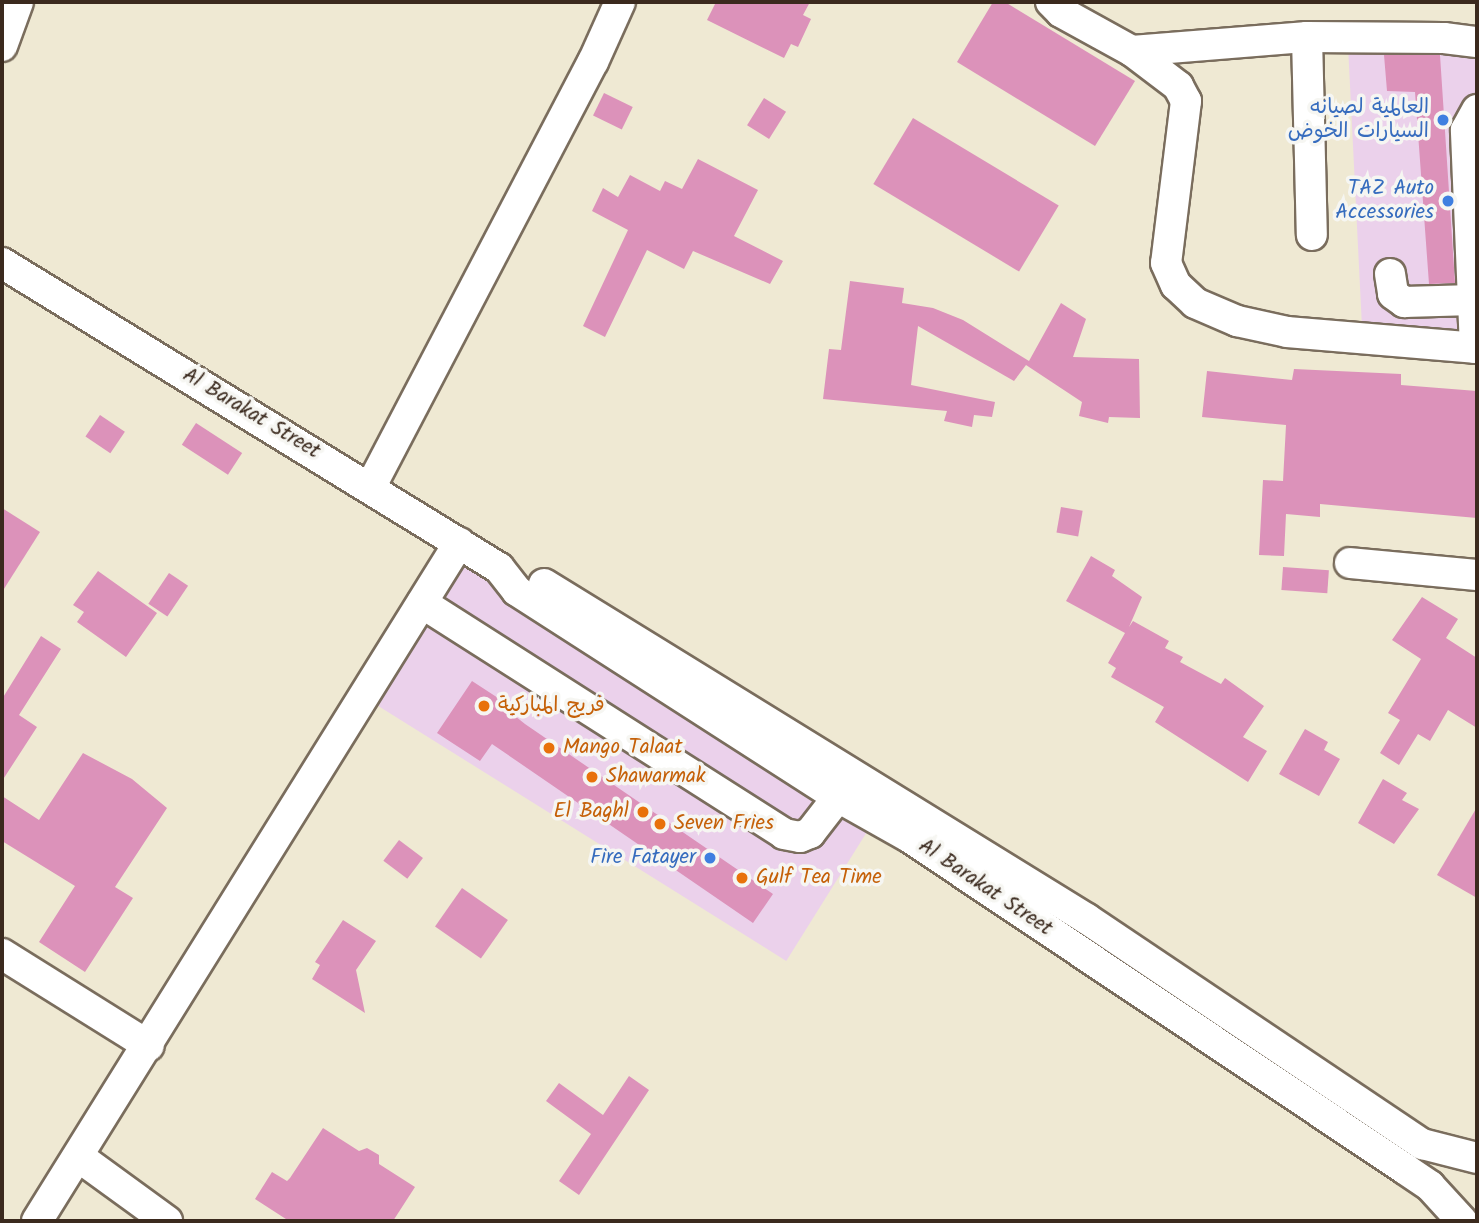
<!DOCTYPE html>
<meta charset="utf-8">
<style>
body{margin:0}
#map{position:relative;width:1479px;height:1223px;overflow:hidden;background:#efe9d3;font-family:Kalam,"Playpen Sans Arabic",sans-serif}
div>[style]{position:absolute}
[style*='--x']{left:calc(var(--x)*1px);top:calc(var(--y)*1px);width:calc(var(--w)*1px);rotate:calc(var(--a)*1deg)}
.built>*{inset:0;background:#ebd1eb;transform-origin:0 0}
.building>*{inset:0;background:#dc92ba;transform-origin:0 0}
.roads{filter:drop-shadow(2px 0 #7a6d5d) drop-shadow(-2px 0 #7a6d5d) drop-shadow(0 2px #7a6d5d) drop-shadow(0 -2px #7a6d5d)}
.minor>*{height:30px;margin:-15px;padding:0 15px;transform-origin:15px;border-radius:15px;background:#fff}
.dots>*{width:19px;height:19px;translate:-50% -50%;box-sizing:border-box;border:4px solid #f6f6f2;border-radius:50%}
span{translate:-50% -50%;white-space:nowrap;text-align:center;line-height:1.15;-webkit-text-stroke:7px #f6f6f2;paint-order:stroke}
.shop-label{font-size:21px;color:#366cbe}
.right{translate:-100% -50%;text-align:right}
.street-label{font-size:21px;color:#3b2a1e}
.food-label{font-size:21px;color:#c56008}
.left{translate:0 -50%;text-align:left}
.frame{position:absolute;inset:0;border:4px solid #3b2a1e;pointer-events:none}
</style>
<div id="map">
<div class="built">
<div style="clip-path:polygon(1348px 45px,1477px 50px,1477px 335px,1362px 327px)"></div>
<div style="left:459px;top:543px;width:499px;height:181px;rotate:32deg"></div>
</div>
<div class="building">
<div style="clip-path:polygon(716px 2px,810px 2px,803px 15px,811px 19px,798px 47px,791px 44px,784px 58px,707px 20px)"></div>
<div style="clip-path:polygon(993px 2px,1005px 2px,1135px 81px,1095px 146px,957px 62px)"></div>
<div style="clip-path:polygon(1384px 55px,1440px 55px,1455px 283px,1429px 284px,1415px 92px,1387px 91px)"></div>
<div style="left:604px;top:93px;width:32px;height:25px;rotate:26deg"></div>
<div style="left:764px;top:98px;width:26px;height:32px;rotate:32deg"></div>
<div style="left:913px;top:118px;width:170px;height:77px;rotate:31deg"></div>
<div style="clip-path:polygon(698px 159px,758px 190px,734px 236px,783px 261px,770px 284px,693px 251px,684px 269px,647px 250px,605px 337px,583px 326px,628px 230px,592px 211px,603px 188px,618px 197px,630px 175px,660px 191px,665px 181px,682px 189px)"></div>
<div style="clip-path:polygon(850px 281px,904px 288px,902px 303px,933px 308px,963px 320px,1029px 361px,1061px 303px,1086px 319px,1073px 357px,1139px 359px,1140px 418px,1109px 417px,1108px 423px,1079px 416px,1082px 402px,1026px 365px,1014px 381px,918px 326px,911px 385px,995px 402px,992px 417px,974px 415px,972px 427px,944px 421px,947px 411px,823px 399px,829px 349px,841px 350px)"></div>
<div style="clip-path:polygon(1294px 369px,1401px 374px,1401px 385px,1477px 391px,1477px 518px,1320px 504px,1320px 517px,1286px 514px,1284px 556px,1259px 555px,1263px 480px,1283px 481px,1286px 425px,1202px 417px,1207px 371px,1292px 380px)"></div>
<div style="left:100px;top:415px;width:30px;height:26px;rotate:34deg"></div>
<div style="left:196px;top:423px;width:55px;height:26px;rotate:33deg"></div>
<div style="left:1061px;top:507px;width:22px;height:26px;rotate:10deg"></div>
<div style="clip-path:polygon(2px 508px,40px 532px,2px 592px)"></div>
<div style="clip-path:polygon(1091px 556px,1115px 570px,1112px 576px,1142px 597px,1129px 627px,1133px 621px,1169px 641px,1165px 648px,1183px 657px,1180px 662px,1221px 684px,1225px 678px,1264px 706px,1243px 737px,1267px 751px,1248px 782px,1155px 722px,1164px 707px,1111px 677px,1116px 668px,1108px 663px,1125px 633px,1066px 601px)"></div>
<div style="left:1283px;top:567px;width:46px;height:23px;rotate:4deg"></div>
<div style="clip-path:polygon(98px 571px,157px 613px,126px 657px,77px 622px,84px 612px,73px 605px)"></div>
<div style="left:169px;top:573px;width:23px;height:37px;rotate:34deg"></div>
<div style="clip-path:polygon(1422px 597px,1458px 619px,1446px 638px,1477px 658px,1477px 728px,1448px 710px,1430px 741px,1418px 734px,1399px 765px,1380px 753px,1400px 720px,1388px 713px,1421px 659px,1392px 640px)"></div>
<div style="clip-path:polygon(41px 636px,61px 649px,19px 715px,37px 727px,2px 781px,2px 699px)"></div>
<div style="clip-path:polygon(472px 681px,518px 711px,515px 716px,525px 724px,773px 894px,753px 923px,492px 744px,480px 761px,437px 733px)"></div>
<div style="clip-path:polygon(1305px 729px,1328px 742px,1324px 750px,1340px 759px,1319px 796px,1279px 774px)"></div>
<div style="clip-path:polygon(83px 753px,132px 779px,167px 808px,115px 887px,133px 898px,85px 972px,39px 942px,75px 886px,2px 841px,2px 796px,39px 820px)"></div>
<div style="clip-path:polygon(1383px 779px,1407px 793px,1402px 800px,1419px 809px,1394px 844px,1358px 823px)"></div>
<div style="clip-path:polygon(1477px 807px,1477px 898px,1437px 875px)"></div>
<div style="left:399px;top:840px;width:30px;height:26px;rotate:37deg"></div>
<div style="left:462px;top:888px;width:56px;height:47px;rotate:35deg"></div>
<div style="clip-path:polygon(343px 920px,376px 941px,356px 970px,365px 1013px,312px 979px,320px 965px,315px 962px)"></div>
<div style="clip-path:polygon(629px 1076px,649px 1090px,579px 1195px,559px 1181px,591px 1134px,546px 1101px,559px 1083px,603px 1115px)"></div>
<div style="clip-path:polygon(323px 1128px,359px 1151px,367px 1148px,379px 1155px,379px 1164px,415px 1187px,393px 1221px,289px 1221px,255px 1199px,272px 1172px,287px 1181px,290px 1178px)"></div>
</div>
<div class="roads">
<div class="minor">
<div style="--x:1051;--y:2;--w:14;--a:45"></div>
<div style="--x:1061;--y:12;--w:81;--a:28.8"></div>
<div style="--x:1132;--y:51;--w:58;--a:37.3"></div>
<div style="--x:1178;--y:86;--w:17;--a:62"></div>
<div style="--x:1186;--y:101;--w:163;--a:97"></div>
<div style="--x:1166;--y:263;--w:24;--a:66"></div>
<div style="--x:1176;--y:285;--w:26;--a:43"></div>
<div style="--x:1195;--y:303;--w:46;--a:23.2"></div>
<div style="--x:1237;--y:321;--w:51;--a:12.4"></div>
<div style="--x:1287;--y:332;--w:191;--a:4.8"></div>
<div style="--x:1307;--y:37;--w:198;--a:88.6"></div>
<div style="--x:2;--y:46;--w:47;--a:-70"></div>
<div style="--x:1132;--y:51;--w:176;--a:-4.6"></div>
<div style="--x:1307;--y:37;--w:137;--a:0.4"></div>
<div style="--x:1444;--y:38;--w:33;--a:7"></div>
<div style="--x:2;--y:263;--w:583;--a:31.54"></div>
<div style="--x:499;--y:568;--w:29;--a:52"></div>
<div style="--x:517;--y:591;--w:381;--a:32.7"></div>
<div style="--x:838;--y:797;--w:81;--a:29.4"></div>
<div style="--x:909;--y:837;--w:597;--a:33.8"></div>
<div style="--x:1405;--y:1169;--w:30;--a:34"></div>
<div style="--x:1430;--y:1186;--w:47;--a:47.6"></div>
<div style="--x:1390;--y:274;--w:20;--a:81"></div>
<div style="--x:1393;--y:294;--w:14;--a:36"></div>
<div style="--x:1404;--y:302;--w:69;--a:-1.7"></div>
<div style="--x:1475;--y:348;--w:218;--a:-92.4"></div>
<div style="--x:1466;--y:130;--w:23;--a:-61"></div>
<div style="--x:371;--y:486;--w:479;--a:-62.4"></div>
<div style="--x:593;--y:62;--w:66;--a:-65.8"></div>
<div style="--x:1350;--y:563;--w:128;--a:5.4"></div>
<div style="--x:544;--y:584;--w:638;--a:31.67"></div>
<div style="--x:1087;--y:919;--w:404;--a:33.9"></div>
<div style="--x:1422;--y:1144;--w:57;--a:14.3"></div>
<div style="--x:422;--y:603;--w:429;--a:32.5"></div>
<div style="--x:784;--y:834;--w:16;--a:11"></div>
<div style="--x:800;--y:837;--w:11;--a:-22"></div>
<div style="--x:810;--y:833;--w:51;--a:-52.2"></div>
<div style="--x:841;--y:793;--w:11;--a:-15"></div>
<div style="--x:2;--y:954;--w:173;--a:32"></div>
<div style="--x:79;--y:1157;--w:109;--a:36"></div>
<div style="--x:37;--y:1221;--w:799;--a:-58.1"></div>
</div>
</div>
<div class="dots">
<div style="left:1443px;top:120px;background:#3f7fe0"></div>
<div style="left:1448px;top:201px;background:#3f7fe0"></div>
<div style="left:484px;top:706px;background:#e8710a"></div>
<div style="left:549px;top:748px;background:#e8710a"></div>
<div style="left:592px;top:777px;background:#e8710a"></div>
<div style="left:643px;top:812px;background:#e8710a"></div>
<div style="left:660px;top:824px;background:#e8710a"></div>
<div style="left:710px;top:858px;background:#3f7fe0"></div>
<div style="left:742px;top:878px;background:#e8710a"></div>
</div>
<div class="shop-label">
<span class="right" style="left:1429px;top:120px">العالمية لصيانه<br>السيارات الخوض</span>
<span class="right" style="left:1434px;top:201px">TAZ Auto<br>Accessories</span>
<span class="right" style="left:696px;top:858px">Fire Fatayer</span>
</div>
<div class="street-label">
<span style="left:251px;top:414px;rotate:31deg">Al Barakat Street</span>
<span style="left:985px;top:888px;rotate:34deg">Al Barakat Street</span>
</div>
<div class="food-label">
<span class="left" style="left:498px;top:706px">فريج المباركية</span>
<span class="left" style="left:563px;top:748px">Mango Talaat</span>
<span class="left" style="left:606px;top:777px">Shawarmak</span>
<span class="right" style="left:629px;top:812px">El Baghl</span>
<span class="left" style="left:674px;top:824px">Seven Fries</span>
<span class="left" style="left:756px;top:878px">Gulf Tea Time</span>
</div>
<div class="frame"></div>
</div>
